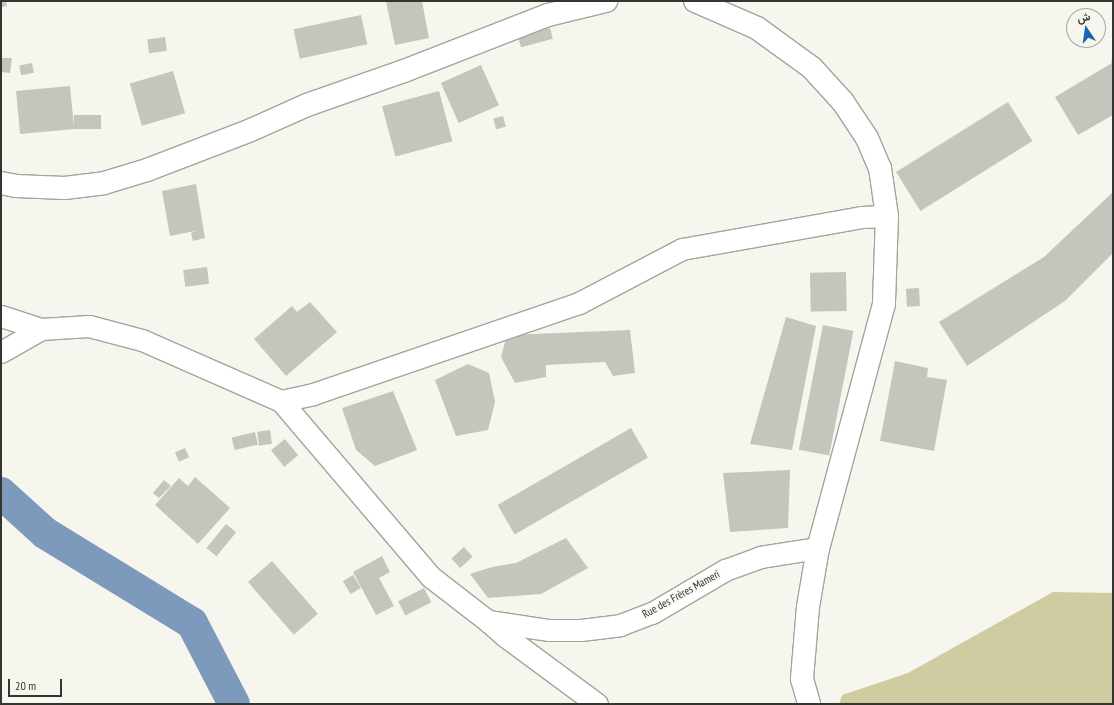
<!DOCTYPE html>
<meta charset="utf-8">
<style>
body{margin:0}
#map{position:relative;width:1114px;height:705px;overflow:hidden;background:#f6f6ee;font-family:"PT Sans Narrow",Vazirmatn,sans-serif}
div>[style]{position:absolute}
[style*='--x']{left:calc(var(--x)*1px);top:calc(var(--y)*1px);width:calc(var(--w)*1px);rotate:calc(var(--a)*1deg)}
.green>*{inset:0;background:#d0cca1}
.river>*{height:32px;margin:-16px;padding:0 16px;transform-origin:16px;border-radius:16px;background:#7d9abc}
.building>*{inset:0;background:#c5c5be;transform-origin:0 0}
.roads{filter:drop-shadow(1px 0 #a4a49d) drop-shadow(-1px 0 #a4a49d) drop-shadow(0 1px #a4a49d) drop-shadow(0 -1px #a4a49d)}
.minor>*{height:21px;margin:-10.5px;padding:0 10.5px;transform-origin:10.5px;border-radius:10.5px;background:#fff}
.secondary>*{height:22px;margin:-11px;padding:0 11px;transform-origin:11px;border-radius:11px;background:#fff}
span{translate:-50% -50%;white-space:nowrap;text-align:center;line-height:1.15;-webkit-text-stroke:3px #f6f6ee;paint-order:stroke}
.street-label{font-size:11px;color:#343431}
.frame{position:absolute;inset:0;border:2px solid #343431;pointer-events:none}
.north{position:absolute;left:1066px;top:8px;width:40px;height:40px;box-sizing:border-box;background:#f6f6ee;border:1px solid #a8a8a2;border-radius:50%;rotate:347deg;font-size:11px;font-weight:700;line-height:16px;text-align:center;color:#343431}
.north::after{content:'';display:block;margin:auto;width:14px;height:18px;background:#1766b5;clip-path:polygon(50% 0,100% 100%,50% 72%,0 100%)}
.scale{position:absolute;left:8px;top:679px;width:54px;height:18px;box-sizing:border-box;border:2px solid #343431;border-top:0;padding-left:5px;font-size:12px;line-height:14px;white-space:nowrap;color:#343431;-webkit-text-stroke:3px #f6f6ee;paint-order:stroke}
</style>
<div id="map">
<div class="green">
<div style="clip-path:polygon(1053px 592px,1113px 593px,1113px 704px,839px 704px,842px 695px,908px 673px)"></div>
</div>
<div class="river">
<div style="--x:1;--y:493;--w:59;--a:42.3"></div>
<div style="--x:45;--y:533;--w:172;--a:31.5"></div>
<div style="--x:192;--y:623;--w:91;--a:62.6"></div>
</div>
<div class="building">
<div style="clip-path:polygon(1px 1px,6px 1px,7px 6px,1px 7px)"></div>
<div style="clip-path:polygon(386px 1px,422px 1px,429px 38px,395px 45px)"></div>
<div style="left:361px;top:15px;width:30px;height:69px;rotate:78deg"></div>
<div style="left:550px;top:28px;width:11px;height:33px;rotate:75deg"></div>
<div style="left:165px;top:37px;width:14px;height:18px;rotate:82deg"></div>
<div style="clip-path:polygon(1px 58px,12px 58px,10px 73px,1px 72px)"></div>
<div style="clip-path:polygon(1113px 59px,1113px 115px,1078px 135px,1055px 97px,1112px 63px,1111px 60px)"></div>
<div style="left:32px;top:63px;width:10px;height:13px;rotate:79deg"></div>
<div style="left:481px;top:65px;width:44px;height:44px;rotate:66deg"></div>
<div style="left:173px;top:71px;width:44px;height:45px;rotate:74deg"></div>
<div style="clip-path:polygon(70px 86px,74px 127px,74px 115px,101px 115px,101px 129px,75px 129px,20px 134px,16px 91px)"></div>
<div style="left:439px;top:91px;width:52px;height:59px;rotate:75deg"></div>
<div style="left:1008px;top:102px;width:46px;height:132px;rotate:58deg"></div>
<div style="left:503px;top:116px;width:11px;height:10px;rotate:75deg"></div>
<div style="clip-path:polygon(196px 184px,205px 238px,193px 241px,191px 233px,195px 231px,170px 236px,162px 191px)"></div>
<div style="clip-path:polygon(1113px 192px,1113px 253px,1065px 301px,967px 366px,939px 322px,1044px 257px)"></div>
<div style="left:207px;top:267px;width:17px;height:24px;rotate:83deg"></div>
<div style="left:846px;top:272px;width:39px;height:36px;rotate:89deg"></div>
<div style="left:919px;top:288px;width:18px;height:13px;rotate:87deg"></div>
<div style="clip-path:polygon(310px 302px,337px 332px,286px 376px,254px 339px,292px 306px,297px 312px)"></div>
<div style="clip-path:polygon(786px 317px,816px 326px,792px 450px,750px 444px)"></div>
<div style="left:823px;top:325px;width:31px;height:127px;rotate:11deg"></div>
<div style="clip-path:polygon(630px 330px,635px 373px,613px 376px,605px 362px,546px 365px,546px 377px,515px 383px,501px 357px,507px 335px)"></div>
<div style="clip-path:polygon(895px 361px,928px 368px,927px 377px,947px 380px,934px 451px,880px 441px)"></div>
<div style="clip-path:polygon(468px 364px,489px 373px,495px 402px,488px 430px,456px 436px,435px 380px)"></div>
<div style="clip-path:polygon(393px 391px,417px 450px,375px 466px,356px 450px,342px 408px)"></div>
<div style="left:631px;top:428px;width:34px;height:154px;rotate:60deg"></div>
<div style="left:270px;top:430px;width:14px;height:13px;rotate:82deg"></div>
<div style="left:255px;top:432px;width:13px;height:24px;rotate:77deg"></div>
<div style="left:285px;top:439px;width:21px;height:18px;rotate:51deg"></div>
<div style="left:185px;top:448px;width:10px;height:11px;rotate:66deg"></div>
<div style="clip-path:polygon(790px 470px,788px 528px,730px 532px,723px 473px)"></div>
<div style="clip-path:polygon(195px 477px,230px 508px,198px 544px,155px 505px,179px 478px,188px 486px)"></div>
<div style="clip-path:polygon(164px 480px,171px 486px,159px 498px,153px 493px)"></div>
<div style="left:226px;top:524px;width:13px;height:31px;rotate:39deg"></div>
<div style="clip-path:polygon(566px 538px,588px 568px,541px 594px,488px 598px,470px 574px,492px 567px,516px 563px)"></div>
<div style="left:464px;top:547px;width:13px;height:17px;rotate:48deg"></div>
<div style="clip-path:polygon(382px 556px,390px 572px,379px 578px,394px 606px,376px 615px,353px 572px)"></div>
<div style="left:272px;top:561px;width:70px;height:32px;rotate:49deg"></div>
<div style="left:353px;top:575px;width:15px;height:12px;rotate:58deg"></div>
<div style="left:424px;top:588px;width:16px;height:29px;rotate:63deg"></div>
</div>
<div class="roads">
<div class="minor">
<div style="--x:1;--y:316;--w:42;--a:18"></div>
<div style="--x:1;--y:352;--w:46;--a:-29.9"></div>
<div style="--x:41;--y:329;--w:48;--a:-3.6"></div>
<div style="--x:89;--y:326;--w:55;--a:14.8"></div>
<div style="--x:142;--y:340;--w:152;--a:23.7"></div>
<div style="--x:281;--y:401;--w:231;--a:49.6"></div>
<div style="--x:431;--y:577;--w:72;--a:37.7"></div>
<div style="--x:281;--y:401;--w:33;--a:-12"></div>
<div style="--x:313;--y:394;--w:281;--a:-18.9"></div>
<div style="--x:579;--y:303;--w:116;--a:-27.7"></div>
<div style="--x:682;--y:249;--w:182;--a:-10.1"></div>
<div style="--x:861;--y:217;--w:26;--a:-2"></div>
<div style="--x:597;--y:704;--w:114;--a:-143.5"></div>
<div style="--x:505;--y:636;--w:23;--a:-139"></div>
<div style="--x:488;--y:621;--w:62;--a:8.4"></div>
<div style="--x:549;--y:630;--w:32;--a:0"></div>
<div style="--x:581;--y:630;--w:39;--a:-7"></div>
<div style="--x:620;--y:625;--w:34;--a:-21"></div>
<div style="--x:652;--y:613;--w:85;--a:-30.5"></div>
<div style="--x:725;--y:570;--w:37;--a:-20"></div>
<div style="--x:760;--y:557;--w:59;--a:-8.8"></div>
</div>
<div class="secondary">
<div style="--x:695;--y:1;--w:68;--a:23.5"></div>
<div style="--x:757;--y:28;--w:68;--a:36"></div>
<div style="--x:812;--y:68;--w:46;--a:47.6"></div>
<div style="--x:843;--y:102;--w:43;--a:56.3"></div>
<div style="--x:867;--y:138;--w:33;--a:67"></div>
<div style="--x:880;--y:168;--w:49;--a:81.7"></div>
<div style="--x:887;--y:216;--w:88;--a:92"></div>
<div style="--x:884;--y:304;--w:253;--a:105.1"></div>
<div style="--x:818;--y:548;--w:60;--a:99.6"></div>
<div style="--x:808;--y:607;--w:72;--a:94.8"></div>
<div style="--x:802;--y:679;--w:26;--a:74"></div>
<div style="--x:1;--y:183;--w:15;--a:11"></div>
<div style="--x:16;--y:186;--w:49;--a:2.3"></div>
<div style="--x:65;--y:188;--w:39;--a:-7"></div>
<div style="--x:104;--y:183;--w:45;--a:-16.8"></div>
<div style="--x:147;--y:170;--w:111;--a:-21"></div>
<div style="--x:251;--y:130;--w:61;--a:-24.1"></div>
<div style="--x:307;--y:105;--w:103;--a:-19.3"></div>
<div style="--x:404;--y:71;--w:155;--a:-21.3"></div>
<div style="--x:548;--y:15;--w:60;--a:-13.6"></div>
</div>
</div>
<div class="street-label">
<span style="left:681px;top:594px;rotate:-29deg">Rue des Frères Mameri</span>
</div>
<div class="frame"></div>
<div class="north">ش</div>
<div class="scale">20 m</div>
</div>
